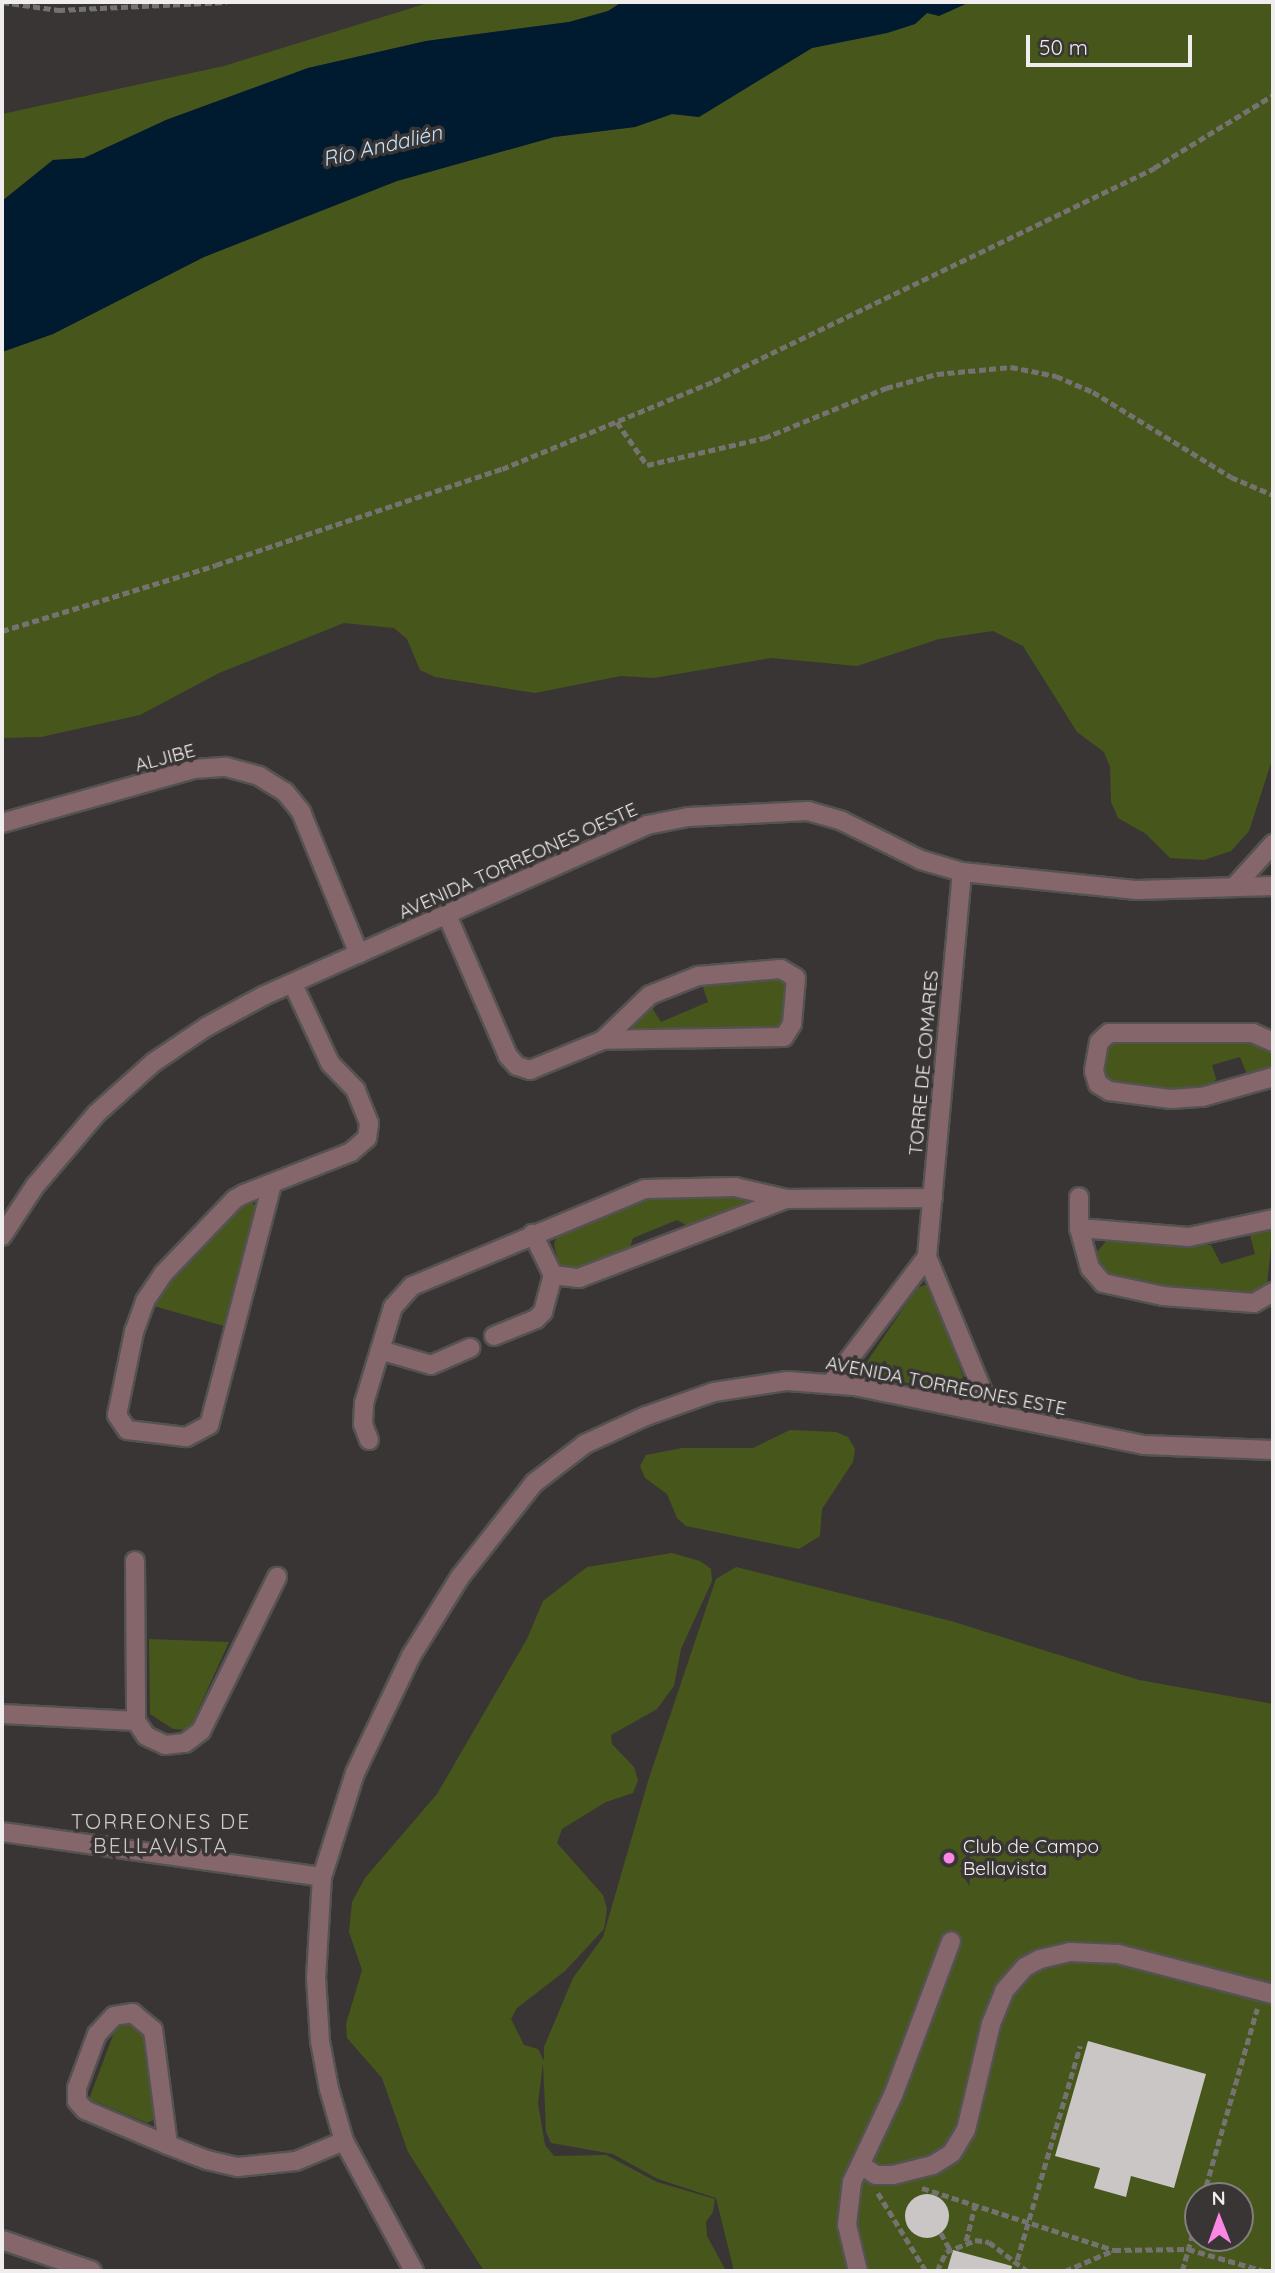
<!DOCTYPE html>
<meta charset="utf-8">
<style>
body{margin:0}
#map{position:relative;width:1275px;height:2273px;overflow:hidden;background:#383534;font-family:Quicksand,sans-serif}
div>[style]{position:absolute}
[style*='--x']{left:calc(var(--x)*1px);top:calc(var(--y)*1px);width:calc(var(--w)*1px);rotate:calc(var(--a)*1deg)}
.green>*{inset:0;background:#47571b}
.water>*{inset:0;background:#001b2f}
.building>*{inset:0;background:#c9c6c5}
.round{border-radius:50%}
.path>*{height:4.5px;margin-top:-2.25px;transform-origin:0;background:repeating-linear-gradient(90deg,#757372 0 7px,transparent 0 10.5px)}
.roads{filter:drop-shadow(2px 0 #555252) drop-shadow(-2px 0 #555252) drop-shadow(0 2px #555252) drop-shadow(0 -2px #555252)}
.minor>*{height:18px;margin:-9px;padding:0 9px;transform-origin:9px;border-radius:9px;background:#85676b}
.dots>*{width:19px;height:19px;translate:-50% -50%;box-sizing:border-box;border:4px solid #383534;border-radius:50%}
span{translate:-50% -50%;white-space:nowrap;text-align:center;line-height:1.15;-webkit-text-stroke:7px #383534;paint-order:stroke}
.street-label{font-size:19px;color:#efeded}
.poi-label{font-size:19px;color:#efeded}
.left{translate:0 -50%;text-align:left}
.water-label{font-size:21px;color:#c3e2fb;font-style:italic}
.neighbourhood-label{font-size:21px;color:#ccc9c7;letter-spacing:2px}
.frame{position:absolute;inset:0;border:4px solid #efeded;pointer-events:none}
.north{position:absolute;left:1184px;top:2182px;width:70px;height:70px;box-sizing:border-box;background:#383534;border:2px solid #817f7e;border-radius:50%;rotate:359deg;font-size:19px;font-weight:700;line-height:28px;text-align:center;color:#efeded}
.north::after{content:'';display:block;margin:auto;width:24px;height:32px;background:#fc86e4;clip-path:polygon(50% 0,100% 100%,50% 72%,0 100%)}
.scale{position:absolute;left:1026px;top:35px;width:166px;height:32px;box-sizing:border-box;border:4px solid #efeded;border-top:0;padding-left:9px;font-size:21px;line-height:24px;white-space:nowrap;color:#efeded;-webkit-text-stroke:5px #383534;paint-order:stroke}
</style>
<div id="map">
<div class="green">
<div style="clip-path:polygon(431px 2px,622px 2px,609px 11px,569px 22px,426px 41px,308px 68px,166px 120px,84px 158px,53px 160px,2px 201px,2px 114px,224px 66px)"></div>
<div style="clip-path:polygon(970px 2px,1273px 2px,1273px 757px,1249px 831px,1231px 851px,1204px 860px,1170px 858px,1146px 834px,1118px 818px,1111px 802px,1110px 767px,1104px 752px,1077px 732px,1023px 646px,993px 631px,939px 639px,857px 666px,771px 658px,654px 678px,621px 676px,535px 693px,435px 677px,420px 670px,407px 639px,394px 628px,344px 623px,219px 673px,140px 715px,41px 737px,2px 738px,2px 352px,53px 334px,204px 257px,397px 181px,554px 137px,635px 127px,672px 114px,699px 117px,812px 48px,887px 33px,915px 24px,927px 13px,939px 15px)"></div>
<div style="clip-path:polygon(783px 976px,788px 978px,784px 1028px,631px 1029px,631px 1023px,650px 1005px,661px 1022px,708px 1002px,702px 984px)"></div>
<div style="clip-path:polygon(1251px 1039px,1268px 1046px,1273px 1054px,1270px 1070px,1247px 1074px,1240px 1057px,1212px 1065px,1216px 1079px,1213px 1084px,1183px 1092px,1111px 1086px,1103px 1078px,1105px 1049px,1112px 1042px)"></div>
<div style="clip-path:polygon(747px 1194px,751px 1204px,691px 1228px,677px 1220px,633px 1238px,628px 1253px,577px 1271px,560px 1267px,554px 1245px,557px 1235px,642px 1196px)"></div>
<div style="clip-path:polygon(248px 1201px,255px 1205px,259px 1216px,224px 1326px,154px 1306px,157px 1295px,236px 1206px)"></div>
<div style="clip-path:polygon(1273px 1228px,1267px 1285px,1258px 1295px,1180px 1292px,1105px 1275px,1096px 1253px,1108px 1239px,1211px 1245px,1221px 1264px,1255px 1254px,1250px 1235px)"></div>
<div style="clip-path:polygon(925px 1285px,931px 1289px,967px 1387px,962px 1395px,869px 1375px,862px 1369px,917px 1288px)"></div>
<div style="clip-path:polygon(790px 1430px,836px 1432px,848px 1437px,855px 1449px,853px 1462px,822px 1509px,820px 1536px,799px 1549px,686px 1526px,677px 1518px,667px 1494px,645px 1478px,640px 1466px,646px 1455px,682px 1448px,753px 1448px)"></div>
<div style="clip-path:polygon(evenodd,672px 1553px,700px 1561px,711px 1569px,712px 1581px,681px 1649px,674px 1686px,657px 1709px,611px 1735px,612px 1744px,634px 1767px,638px 1780px,633px 1793px,606px 1802px,562px 1829px,557px 1843px,603px 1895px,607px 1909px,604px 1929px,565px 1971px,517px 2008px,511px 2019px,524px 2045px,538px 2049px,544px 2061px,544px 2047px,573px 1978px,603px 1937px,649px 1778px,716px 1579px,736px 1567px,951px 1621px,1139px 1680px,1273px 1704px,1273px 2271px,734px 2271px,716px 2198px,658px 2179px,613px 2154px,551px 2143px,546px 2132px,543px 2063px,538px 2103px,545px 2145px,554px 2156px,606px 2155px,657px 2182px,715px 2199px,713px 2212px,706px 2222px,707px 2236px,726px 2271px,484px 2271px,408px 2152px,382px 2078px,347px 2038px,346px 2024px,362px 1970px,349px 1932px,352px 1902px,365px 1878px,437px 1794px,527px 1639px,543px 1601px,587px 1567px,672px 1553px,1198px 2196px,1240px 2196px,1240px 2238px,1198px 2238px,1198px 2196px)"></div>
<div style="clip-path:polygon(149px 1639px,229px 1642px,189px 1730px,173px 1729px,150px 1714px)"></div>
<div style="clip-path:polygon(125px 2024px,143px 2030px,149px 2048px,158px 2118px,147px 2123px,89px 2099px,115px 2030px)"></div>
</div>
<div class="water">
<div style="clip-path:polygon(622px 2px,970px 2px,939px 16px,927px 13px,915px 24px,887px 33px,812px 48px,699px 117px,672px 114px,635px 127px,554px 137px,397px 181px,204px 257px,53px 334px,2px 352px,2px 201px,53px 160px,84px 158px,166px 120px,308px 68px,426px 41px,569px 22px,608px 11px)"></div>
</div>
<div class="building">
<div style="clip-path:polygon(1088px 2041px,1206px 2074px,1174px 2188px,1131px 2176px,1126px 2197px,1094px 2188px,1100px 2168px,1055px 2156px)"></div>
<div class="round" style="left:905px;top:2194px;width:44px;height:44px"></div>
<div style="clip-path:polygon(953px 2250px,1012px 2266px,1011px 2271px,947px 2271px)"></div>
</div>
<div class="path">
<div style="--x:2;--y:2;--w:57;--a:8.1"></div>
<div style="--x:58;--y:10;--w:169;--a:-2.7"></div>
<div style="--x:617;--y:422;--w:52;--a:55.1"></div>
<div style="--x:647;--y:465;--w:120;--a:-13"></div>
<div style="--x:764;--y:438;--w:132;--a:-22.3"></div>
<div style="--x:886;--y:388;--w:53;--a:-15.4"></div>
<div style="--x:937;--y:374;--w:74;--a:-5.4"></div>
<div style="--x:1011;--y:367;--w:46;--a:11.3"></div>
<div style="--x:1056;--y:376;--w:40;--a:23.4"></div>
<div style="--x:1093;--y:392;--w:162;--a:31.6"></div>
<div style="--x:1231;--y:477;--w:46;--a:23.2"></div>
<div style="--x:2;--y:631;--w:224;--a:-17.1"></div>
<div style="--x:216;--y:565;--w:302;--a:-18.6"></div>
<div style="--x:502;--y:469;--w:230;--a:-22.5"></div>
<div style="--x:714;--y:381;--w:489;--a:-25.8"></div>
<div style="--x:1154;--y:168;--w:140;--a:-31.5"></div>
<div style="--x:922;--y:2188;--w:202;--a:17.9"></div>
<div style="--x:1114;--y:2250;--w:74;--a:-0.8"></div>
<div style="--x:1188;--y:2249;--w:79;--a:16.1"></div>
<div style="--x:878;--y:2193;--w:92;--a:58.4"></div>
<div style="--x:1203;--y:2196;--w:195;--a:-73.9"></div>
<div style="--x:941;--y:2233;--w:18;--a:61"></div>
<div style="--x:966;--y:2241;--w:37;--a:-76"></div>
<div style="--x:1017;--y:2260;--w:223;--a:-73.6"></div>
<div style="--x:937;--y:2271;--w:21;--a:-65"></div>
<div style="--x:946;--y:2252;--w:31;--a:-22"></div>
<div style="--x:975;--y:2240;--w:14;--a:8"></div>
<div style="--x:989;--y:2242;--w:48;--a:37.3"></div>
<div style="--x:1065;--y:2271;--w:53;--a:-23.2"></div>
<div style="--x:1182;--y:2271;--w:59;--a:-74.3"></div>
</div>
<div class="roads">
<div class="minor">
<div style="--x:2;--y:823;--w:199;--a:-15.7"></div>
<div style="--x:194;--y:769;--w:32;--a:-4"></div>
<div style="--x:226;--y:767;--w:34;--a:15"></div>
<div style="--x:259;--y:776;--w:31;--a:32"></div>
<div style="--x:285;--y:792;--w:26;--a:51"></div>
<div style="--x:301;--y:812;--w:153;--a:67.8"></div>
<div style="--x:962;--y:872;--w:387;--a:95.2"></div>
<div style="--x:927;--y:1257;--w:170;--a:67.5"></div>
<div style="--x:1235;--y:886;--w:57;--a:-47.9"></div>
<div style="--x:447;--y:915;--w:154;--a:66.6"></div>
<div style="--x:508;--y:1056;--w:13;--a:48"></div>
<div style="--x:517;--y:1066;--w:14;--a:17"></div>
<div style="--x:530;--y:1070;--w:79;--a:-22.3"></div>
<div style="--x:603;--y:1040;--w:65;--a:-43.8"></div>
<div style="--x:650;--y:995;--w:52;--a:-21.6"></div>
<div style="--x:698;--y:976;--w:83;--a:-4.8"></div>
<div style="--x:781;--y:969;--w:17;--a:31"></div>
<div style="--x:796;--y:978;--w:46;--a:95"></div>
<div style="--x:792;--y:1024;--w:15;--a:122"></div>
<div style="--x:784;--y:1037;--w:181;--a:179.1"></div>
<div style="--x:1273;--y:1042;--w:22;--a:-156"></div>
<div style="--x:1253;--y:1033;--w:144;--a:180"></div>
<div style="--x:1109;--y:1033;--w:13;--a:138"></div>
<div style="--x:1099;--y:1042;--w:29;--a:100"></div>
<div style="--x:1094;--y:1071;--w:14;--a:73"></div>
<div style="--x:1098;--y:1084;--w:13;--a:32"></div>
<div style="--x:1109;--y:1091;--w:63;--a:7.4"></div>
<div style="--x:1171;--y:1099;--w:31;--a:-4"></div>
<div style="--x:1202;--y:1097;--w:74;--a:-15.7"></div>
<div style="--x:272;--y:1184;--w:249;--a:104.6"></div>
<div style="--x:209;--y:1425;--w:26;--a:152"></div>
<div style="--x:186;--y:1437;--w:59;--a:-173.2"></div>
<div style="--x:127;--y:1430;--w:18;--a:-124"></div>
<div style="--x:117;--y:1415;--w:85;--a:-78.4"></div>
<div style="--x:134;--y:1332;--w:33;--a:-70"></div>
<div style="--x:145;--y:1301;--w:32;--a:-56"></div>
<div style="--x:163;--y:1274;--w:104;--a:-46.2"></div>
<div style="--x:235;--y:1199;--w:10;--a:-29"></div>
<div style="--x:244;--y:1194;--w:115;--a:-21.4"></div>
<div style="--x:351;--y:1152;--w:21;--a:-41"></div>
<div style="--x:367;--y:1138;--w:15;--a:-82"></div>
<div style="--x:369;--y:1123;--w:35;--a:-112"></div>
<div style="--x:356;--y:1090;--w:37;--a:-134"></div>
<div style="--x:330;--y:1063;--w:87;--a:-115.1"></div>
<div style="--x:1079;--y:1197;--w:31;--a:90"></div>
<div style="--x:1079;--y:1228;--w:41;--a:74.6"></div>
<div style="--x:1090;--y:1268;--w:20;--a:49"></div>
<div style="--x:1103;--y:1283;--w:61;--a:12.2"></div>
<div style="--x:1163;--y:1296;--w:91;--a:4.4"></div>
<div style="--x:1254;--y:1303;--w:22;--a:-30"></div>
<div style="--x:1079;--y:1228;--w:110;--a:4.7"></div>
<div style="--x:1189;--y:1237;--w:86;--a:-12.1"></div>
<div style="--x:2;--y:1236;--w:60;--a:-56.6"></div>
<div style="--x:35;--y:1186;--w:94;--a:-49.7"></div>
<div style="--x:96;--y:1114;--w:78;--a:-41.9"></div>
<div style="--x:154;--y:1062;--w:63;--a:-33.9"></div>
<div style="--x:206;--y:1027;--w:65;--a:-28.5"></div>
<div style="--x:263;--y:996;--w:420;--a:-24"></div>
<div style="--x:647;--y:825;--w:42;--a:-11"></div>
<div style="--x:688;--y:817;--w:120;--a:-2.9"></div>
<div style="--x:808;--y:811;--w:35;--a:16"></div>
<div style="--x:842;--y:821;--w:88;--a:26.3"></div>
<div style="--x:921;--y:860;--w:43;--a:16.3"></div>
<div style="--x:962;--y:872;--w:176;--a:5.9"></div>
<div style="--x:1137;--y:890;--w:136;--a:-1.7"></div>
<div style="--x:553;--y:1275;--w:26;--a:7"></div>
<div style="--x:579;--y:1278;--w:222;--a:-20.9"></div>
<div style="--x:494;--y:1336;--w:45;--a:-22"></div>
<div style="--x:536;--y:1319;--w:10;--a:-45"></div>
<div style="--x:543;--y:1312;--w:38;--a:-75"></div>
<div style="--x:553;--y:1275;--w:46;--a:-116"></div>
<div style="--x:380;--y:1350;--w:53;--a:16.4"></div>
<div style="--x:431;--y:1365;--w:43;--a:-23.6"></div>
<div style="--x:831;--y:1383;--w:158;--a:-52.7"></div>
<div style="--x:369;--y:1440;--w:17;--a:-111"></div>
<div style="--x:363;--y:1424;--w:21;--a:-87"></div>
<div style="--x:364;--y:1403;--w:100;--a:-73.2"></div>
<div style="--x:393;--y:1307;--w:28;--a:-48"></div>
<div style="--x:412;--y:1286;--w:252;--a:-22.6"></div>
<div style="--x:645;--y:1189;--w:90;--a:-1.3"></div>
<div style="--x:735;--y:1187;--w:52;--a:13.2"></div>
<div style="--x:786;--y:1199;--w:147;--a:-0.4"></div>
<div style="--x:135;--y:1561;--w:160;--a:89.6"></div>
<div style="--x:136;--y:1721;--w:18;--a:56"></div>
<div style="--x:146;--y:1736;--w:21;--a:25"></div>
<div style="--x:165;--y:1745;--w:20;--a:-6"></div>
<div style="--x:185;--y:1743;--w:20;--a:-37"></div>
<div style="--x:201;--y:1731;--w:172;--a:-63.7"></div>
<div style="--x:2;--y:1714;--w:134;--a:3"></div>
<div style="--x:2;--y:1832;--w:323;--a:8"></div>
<div style="--x:168;--y:2145;--w:116;--a:-97.4"></div>
<div style="--x:153;--y:2030;--w:26;--a:-140"></div>
<div style="--x:133;--y:2013;--w:19;--a:171"></div>
<div style="--x:114;--y:2016;--w:25;--a:133"></div>
<div style="--x:97;--y:2034;--w:58;--a:110.3"></div>
<div style="--x:77;--y:2088;--w:13;--a:90"></div>
<div style="--x:77;--y:2101;--w:12;--a:48"></div>
<div style="--x:85;--y:2110;--w:90;--a:22.9"></div>
<div style="--x:168;--y:2145;--w:42;--a:21"></div>
<div style="--x:207;--y:2160;--w:32;--a:13"></div>
<div style="--x:238;--y:2167;--w:58;--a:-5.9"></div>
<div style="--x:296;--y:2161;--w:52;--a:-22.6"></div>
<div style="--x:861;--y:2165;--w:18;--a:34"></div>
<div style="--x:876;--y:2175;--w:17;--a:0"></div>
<div style="--x:893;--y:2175;--w:41;--a:-14"></div>
<div style="--x:933;--y:2165;--w:22;--a:-32"></div>
<div style="--x:952;--y:2153;--w:27;--a:-59"></div>
<div style="--x:966;--y:2130;--w:109;--a:-76.7"></div>
<div style="--x:991;--y:2024;--w:35;--a:-68"></div>
<div style="--x:1004;--y:1991;--w:32;--a:-49"></div>
<div style="--x:1025;--y:1967;--w:17;--a:-28"></div>
<div style="--x:1040;--y:1959;--w:31;--a:-13"></div>
<div style="--x:1070;--y:1952;--w:48;--a:2.4"></div>
<div style="--x:1118;--y:1954;--w:160;--a:14.5"></div>
<div style="--x:2;--y:2240;--w:95;--a:19"></div>
<div style="--x:414;--y:2271;--w:148;--a:-118.3"></div>
<div style="--x:344;--y:2141;--w:54;--a:-106.1"></div>
<div style="--x:329;--y:2089;--w:49;--a:-100.6"></div>
<div style="--x:320;--y:2041;--w:63;--a:-93.6"></div>
<div style="--x:316;--y:1978;--w:101;--a:-86.6"></div>
<div style="--x:322;--y:1877;--w:109;--a:-72.4"></div>
<div style="--x:355;--y:1773;--w:130;--a:-64.4"></div>
<div style="--x:411;--y:1656;--w:93;--a:-58.2"></div>
<div style="--x:460;--y:1577;--w:120;--a:-51.8"></div>
<div style="--x:534;--y:1483;--w:64;--a:-37.4"></div>
<div style="--x:585;--y:1444;--w:67;--a:-24.7"></div>
<div style="--x:646;--y:1416;--w:72;--a:-19.4"></div>
<div style="--x:714;--y:1392;--w:74;--a:-8.6"></div>
<div style="--x:787;--y:1381;--w:67;--a:4.3"></div>
<div style="--x:854;--y:1386;--w:296;--a:11.5"></div>
<div style="--x:1144;--y:1445;--w:129;--a:2.2"></div>
<div style="--x:858;--y:2271;--w:47;--a:-103.4"></div>
<div style="--x:847;--y:2225;--w:43;--a:-83.4"></div>
<div style="--x:852;--y:2182;--w:98;--a:-64.7"></div>
<div style="--x:894;--y:2093;--w:162;--a:-69.4"></div>
</div>
</div>
<div class="dots">
<div style="left:949px;top:1858px;background:#fc86e4"></div>
</div>
<div class="street-label">
<span style="left:165px;top:758px;rotate:-15deg">ALJIBE</span>
<span style="left:518px;top:861px;rotate:-24deg">AVENIDA TORREONES OESTE</span>
<span style="left:924px;top:1063px;rotate:-85deg">TORRE DE COMARES</span>
<span style="left:946px;top:1386px;rotate:11deg">AVENIDA TORREONES ESTE</span>
</div>
<div class="poi-label">
<span class="left" style="left:963px;top:1858px">Club de Campo<br>Bellavista</span>
</div>
<div class="water-label">
<span style="left:382px;top:145px;rotate:-13deg">Río Andalién</span>
</div>
<div class="neighbourhood-label">
<span style="left:161px;top:1833px">TORREONES DE<br>BELLAVISTA</span>
</div>
<div class="frame"></div>
<div class="north">N</div>
<div class="scale">50 m</div>
</div>
